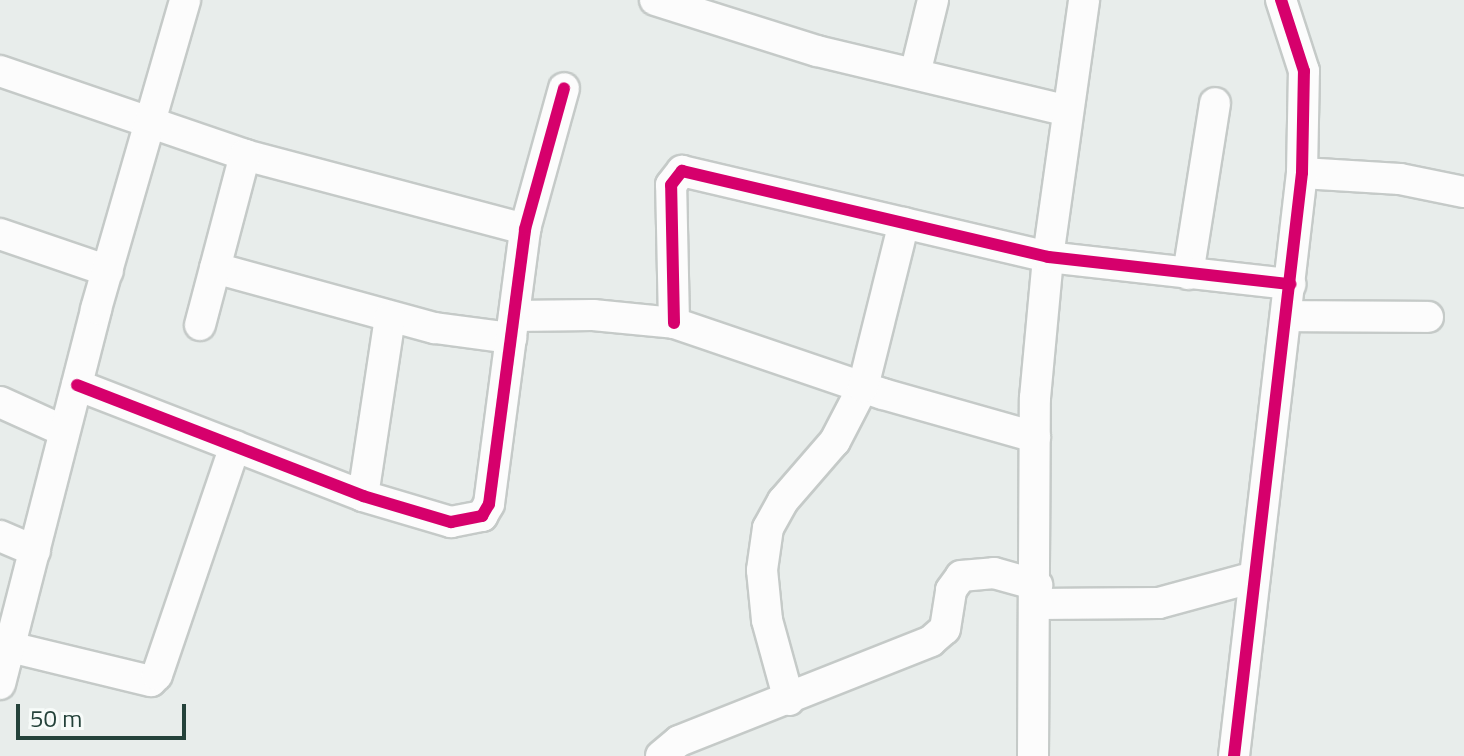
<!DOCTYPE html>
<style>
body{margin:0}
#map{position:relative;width:1464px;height:756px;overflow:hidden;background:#e8edeb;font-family:"Titillium Web",sans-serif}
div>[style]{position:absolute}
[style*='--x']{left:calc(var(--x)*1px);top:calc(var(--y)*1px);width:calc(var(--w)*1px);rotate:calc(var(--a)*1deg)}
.roads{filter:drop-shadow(2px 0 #c5cac8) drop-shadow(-2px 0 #c5cac8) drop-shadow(0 2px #c5cac8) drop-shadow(0 -2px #c5cac8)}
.minor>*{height:30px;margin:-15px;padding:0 15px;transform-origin:15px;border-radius:15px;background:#fcfcfc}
.cycleway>*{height:12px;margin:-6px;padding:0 6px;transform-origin:6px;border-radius:6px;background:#d6006c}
span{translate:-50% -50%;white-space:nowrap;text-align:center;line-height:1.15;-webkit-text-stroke:8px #f7fbf9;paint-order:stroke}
.scale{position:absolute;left:16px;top:704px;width:170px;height:36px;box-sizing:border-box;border:4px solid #24423a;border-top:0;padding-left:10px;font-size:24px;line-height:28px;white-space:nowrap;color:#24423a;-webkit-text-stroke:6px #f7fbf9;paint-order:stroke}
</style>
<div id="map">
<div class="roads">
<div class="minor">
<div style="--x:655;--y:0;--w:170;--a:17.5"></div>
<div style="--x:817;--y:51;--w:258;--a:13.4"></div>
<div style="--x:0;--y:71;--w:259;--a:18.9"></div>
<div style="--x:245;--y:155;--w:290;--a:14.8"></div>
<div style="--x:915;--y:74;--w:76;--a:-76.3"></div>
<div style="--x:1302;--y:173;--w:98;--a:3.5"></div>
<div style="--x:1400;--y:179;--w:65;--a:11.5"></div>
<div style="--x:0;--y:234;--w:114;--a:18.9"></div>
<div style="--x:215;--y:268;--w:228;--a:15.3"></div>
<div style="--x:435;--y:328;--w:77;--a:7.5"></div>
<div style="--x:1188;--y:274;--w:173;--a:-81"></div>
<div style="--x:514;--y:316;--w:79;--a:-0.7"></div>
<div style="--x:593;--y:315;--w:81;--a:5.6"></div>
<div style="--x:674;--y:323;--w:221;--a:18.8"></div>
<div style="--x:883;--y:394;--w:158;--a:15.8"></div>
<div style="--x:1286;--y:316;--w:142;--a:0.4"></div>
<div style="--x:674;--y:323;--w:138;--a:-91.2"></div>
<div style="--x:671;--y:185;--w:18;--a:-52"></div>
<div style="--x:682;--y:171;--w:376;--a:13.2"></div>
<div style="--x:1048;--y:257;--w:244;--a:6.4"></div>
<div style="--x:200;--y:325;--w:176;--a:-75.2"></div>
<div style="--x:77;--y:385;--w:307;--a:21.2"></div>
<div style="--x:363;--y:496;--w:92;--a:16.5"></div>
<div style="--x:451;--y:522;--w:32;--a:-11"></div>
<div style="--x:482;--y:516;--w:14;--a:-60"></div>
<div style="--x:489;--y:504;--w:277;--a:-82.5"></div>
<div style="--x:525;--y:229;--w:146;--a:-74.5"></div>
<div style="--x:0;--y:402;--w:70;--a:24.4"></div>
<div style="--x:363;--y:496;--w:181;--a:-81.4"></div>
<div style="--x:0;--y:536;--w:38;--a:23"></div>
<div style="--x:1037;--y:604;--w:122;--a:-0.5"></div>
<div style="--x:1159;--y:603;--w:99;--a:-15.2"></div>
<div style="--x:10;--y:647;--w:145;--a:13.6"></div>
<div style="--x:151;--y:681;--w:8;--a:-45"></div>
<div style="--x:157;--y:675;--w:242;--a:-71.2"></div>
<div style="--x:0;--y:684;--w:387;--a:-75.6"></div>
<div style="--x:96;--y:309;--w:322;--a:-73.9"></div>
<div style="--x:789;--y:700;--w:83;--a:-105.4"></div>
<div style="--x:767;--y:620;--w:50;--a:-95.7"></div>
<div style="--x:762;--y:570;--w:42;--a:-81.9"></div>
<div style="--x:768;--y:528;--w:31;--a:-61"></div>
<div style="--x:783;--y:501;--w:79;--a:-49.1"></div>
<div style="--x:835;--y:441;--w:61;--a:-62.6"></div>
<div style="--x:863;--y:387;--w:169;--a:-76"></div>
<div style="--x:661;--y:756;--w:23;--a:-40"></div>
<div style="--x:679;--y:741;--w:271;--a:-21.6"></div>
<div style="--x:931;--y:641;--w:18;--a:-41"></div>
<div style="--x:945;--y:629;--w:39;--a:-81"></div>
<div style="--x:951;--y:590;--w:17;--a:-54"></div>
<div style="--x:961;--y:576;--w:33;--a:-5"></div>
<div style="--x:994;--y:573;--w:45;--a:15.6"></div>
<div style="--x:1033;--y:756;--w:358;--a:-89.7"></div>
<div style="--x:1035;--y:398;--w:142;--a:-84.7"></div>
<div style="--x:1048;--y:257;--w:260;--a:-82"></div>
<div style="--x:1234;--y:756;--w:587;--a:-83.35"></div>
<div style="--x:1302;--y:173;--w:102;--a:-88.9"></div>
<div style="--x:1304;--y:71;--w:75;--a:-107.9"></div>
</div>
</div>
<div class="cycleway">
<div style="--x:674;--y:323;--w:138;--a:-91.2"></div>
<div style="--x:671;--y:185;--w:18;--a:-52"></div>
<div style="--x:682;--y:171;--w:376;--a:13.2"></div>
<div style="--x:1048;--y:257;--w:244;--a:6.4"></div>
<div style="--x:77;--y:385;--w:307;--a:21.2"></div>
<div style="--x:363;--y:496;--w:92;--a:16.5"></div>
<div style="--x:451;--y:522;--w:32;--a:-11"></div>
<div style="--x:482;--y:516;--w:14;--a:-60"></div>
<div style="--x:489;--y:504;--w:277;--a:-82.5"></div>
<div style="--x:525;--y:229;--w:146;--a:-74.5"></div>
<div style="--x:1234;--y:756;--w:587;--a:-83.35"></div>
<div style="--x:1302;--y:173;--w:102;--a:-88.9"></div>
<div style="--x:1304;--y:71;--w:75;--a:-107.9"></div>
</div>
<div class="scale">50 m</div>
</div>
